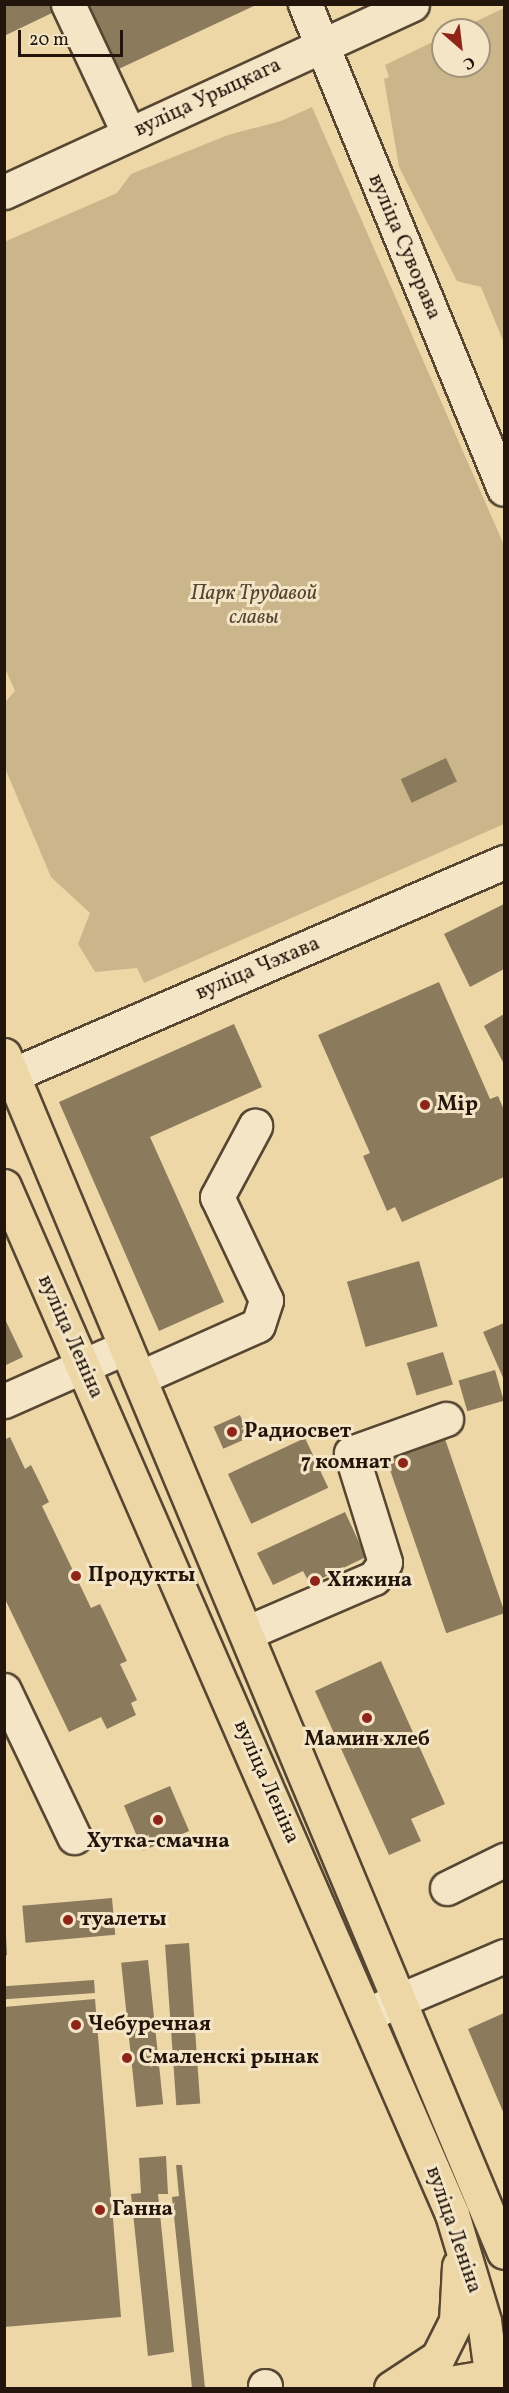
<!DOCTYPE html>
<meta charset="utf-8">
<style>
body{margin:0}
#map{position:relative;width:509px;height:2393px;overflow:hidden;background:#edd7a7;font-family:Vollkorn,serif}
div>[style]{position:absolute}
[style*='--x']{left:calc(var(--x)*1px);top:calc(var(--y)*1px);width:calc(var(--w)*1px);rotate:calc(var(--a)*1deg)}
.green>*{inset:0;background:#cbb68c}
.building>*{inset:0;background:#8c7a5c;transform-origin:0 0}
.roads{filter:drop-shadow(2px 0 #564632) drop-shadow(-2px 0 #564632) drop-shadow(0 2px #564632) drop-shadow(0 -2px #564632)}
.minor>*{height:33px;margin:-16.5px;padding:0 16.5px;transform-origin:16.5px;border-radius:16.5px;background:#f3e5c6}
.major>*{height:33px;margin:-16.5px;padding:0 16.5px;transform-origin:16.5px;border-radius:16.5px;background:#edd7a7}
.dots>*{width:16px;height:16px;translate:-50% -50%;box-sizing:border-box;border:3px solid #f3e5c6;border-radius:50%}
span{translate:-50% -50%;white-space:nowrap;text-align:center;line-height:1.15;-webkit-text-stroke:6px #f3e5c6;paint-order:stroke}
.street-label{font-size:21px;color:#23150b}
.park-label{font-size:21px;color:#554532;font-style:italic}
.poi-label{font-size:21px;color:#23150b;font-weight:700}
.left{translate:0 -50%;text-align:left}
.right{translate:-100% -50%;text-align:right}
.frame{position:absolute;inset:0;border:6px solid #23150b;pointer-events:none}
.north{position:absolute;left:431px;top:18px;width:60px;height:60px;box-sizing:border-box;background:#f3e5c6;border:2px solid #a0927b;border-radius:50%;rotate:152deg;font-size:16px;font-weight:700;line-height:24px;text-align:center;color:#23150b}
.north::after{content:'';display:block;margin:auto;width:21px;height:27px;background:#8f2418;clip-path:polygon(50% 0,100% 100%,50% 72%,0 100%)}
.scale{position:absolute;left:18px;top:30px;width:105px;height:27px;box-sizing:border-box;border:3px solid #23150b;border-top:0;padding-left:8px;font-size:18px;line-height:21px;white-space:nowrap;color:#23150b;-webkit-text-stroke:4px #f3e5c6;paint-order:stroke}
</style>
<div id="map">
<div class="green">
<div style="clip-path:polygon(504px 8px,504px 343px,481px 287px,457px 281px,399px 167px,384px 79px,389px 77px,385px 65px,443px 37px,443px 66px,479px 66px,479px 30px,458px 30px)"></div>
<div style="clip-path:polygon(312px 107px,504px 545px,504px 824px,144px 983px,137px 968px,95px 972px,78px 944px,90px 913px,51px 877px,5px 768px,5px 702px,15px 691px,4px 666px,4px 242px,117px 193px,131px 174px,228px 135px,281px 121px)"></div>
</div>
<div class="building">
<div style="clip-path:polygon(4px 4px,51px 4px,54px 12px,4px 36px)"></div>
<div style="clip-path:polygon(79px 4px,258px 4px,110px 73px)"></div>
<div style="left:446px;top:758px;width:26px;height:50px;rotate:65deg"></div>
<div style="clip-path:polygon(504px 904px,504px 969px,470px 987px,444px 934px)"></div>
<div style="clip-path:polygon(439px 982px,490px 1099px,498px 1096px,504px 1110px,504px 1177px,402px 1222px,395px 1207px,387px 1211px,363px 1156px,370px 1153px,318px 1035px)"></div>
<div style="clip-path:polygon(504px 1014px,504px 1064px,484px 1026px)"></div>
<div style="clip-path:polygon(234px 1024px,262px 1087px,150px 1137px,224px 1302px,159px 1331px,59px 1102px)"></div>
<div style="left:419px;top:1261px;width:68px;height:75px;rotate:74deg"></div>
<div style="clip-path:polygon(4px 1317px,23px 1357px,4px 1366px)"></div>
<div style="clip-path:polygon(504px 1323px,504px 1380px,483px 1332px)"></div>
<div style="left:443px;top:1352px;width:34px;height:38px;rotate:73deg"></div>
<div style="left:495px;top:1370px;width:32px;height:38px;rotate:74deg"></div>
<div style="left:240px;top:1415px;width:24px;height:29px;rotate:66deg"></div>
<div style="clip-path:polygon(10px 1437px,25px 1469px,31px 1465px,40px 1483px,49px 1502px,42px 1506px,91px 1608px,100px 1604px,127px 1661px,120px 1664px,137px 1700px,131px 1703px,136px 1715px,107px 1729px,101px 1717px,69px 1732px,4px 1597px,4px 1440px)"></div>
<div style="left:305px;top:1438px;width:55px;height:85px;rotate:65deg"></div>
<div style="left:445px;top:1439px;width:184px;height:62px;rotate:71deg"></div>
<div style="clip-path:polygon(345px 1512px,366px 1557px,310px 1584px,303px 1571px,273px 1585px,257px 1553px)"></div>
<div style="clip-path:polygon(381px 1661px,445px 1804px,411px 1819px,421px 1841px,389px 1855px,315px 1691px)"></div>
<div style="left:170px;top:1786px;width:49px;height:50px;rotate:67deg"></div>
<div style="left:112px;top:1898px;width:37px;height:90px;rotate:85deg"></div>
<div style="clip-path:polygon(4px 1937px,6px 1937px,7px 1955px,4px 1955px)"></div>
<div style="left:189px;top:1943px;width:161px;height:24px;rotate:86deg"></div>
<div style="left:148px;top:1960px;width:145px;height:27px;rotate:84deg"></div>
<div style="left:94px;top:1980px;width:13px;height:90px;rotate:86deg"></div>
<div style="clip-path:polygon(95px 1999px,121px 2317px,4px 2327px,4px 2007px)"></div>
<div style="clip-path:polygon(504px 2013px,504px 2114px,468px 2029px)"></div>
<div style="clip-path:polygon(166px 2156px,168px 2194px,158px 2194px,174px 2352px,148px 2356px,131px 2194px,141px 2193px,139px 2158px)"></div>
<div style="clip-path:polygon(176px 2165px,182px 2165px,205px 2388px,192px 2388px,172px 2197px,179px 2196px)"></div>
</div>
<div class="roads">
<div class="minor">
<div style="--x:68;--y:4;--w:144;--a:64.9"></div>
<div style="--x:305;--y:4;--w:524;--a:67.69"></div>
<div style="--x:4;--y:192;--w:449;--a:-24.7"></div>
<div style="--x:12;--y:1075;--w:536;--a:-23.41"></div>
<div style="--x:139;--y:1378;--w:130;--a:-24"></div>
<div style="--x:258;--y:1325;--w:26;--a:-72"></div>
<div style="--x:266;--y:1300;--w:114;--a:-115.4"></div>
<div style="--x:217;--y:1197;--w:81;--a:-61.8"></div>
<div style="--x:4;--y:1401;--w:133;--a:-23.9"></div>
<div style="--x:246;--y:1633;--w:139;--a:-23.3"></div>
<div style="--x:374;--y:1578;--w:19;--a:-55"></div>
<div style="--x:385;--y:1562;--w:114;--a:-107.3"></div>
<div style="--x:351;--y:1453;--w:101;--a:-19.7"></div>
<div style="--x:4;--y:1690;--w:163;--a:64.5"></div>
<div style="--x:447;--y:1888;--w:64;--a:-26.2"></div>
<div style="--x:367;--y:2014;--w:149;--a:-22.9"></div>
<div style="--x:265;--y:2386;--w:2;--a:90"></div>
</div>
<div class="major">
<div style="--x:4;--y:1055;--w:1297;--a:67.33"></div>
<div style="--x:4;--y:1186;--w:1121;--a:66.45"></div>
<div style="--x:452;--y:2214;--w:112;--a:73.3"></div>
<div style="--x:484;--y:2321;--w:68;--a:82.3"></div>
<div style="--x:391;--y:2388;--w:56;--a:-33.4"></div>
<div style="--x:438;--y:2357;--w:40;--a:-63.4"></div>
<div style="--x:456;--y:2321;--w:55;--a:-86.9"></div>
<div style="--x:419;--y:2388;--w:86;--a:-9.4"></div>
</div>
</div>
<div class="dots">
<div style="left:425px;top:1105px;background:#8f2418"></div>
<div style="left:232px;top:1432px;background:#8f2418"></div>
<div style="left:403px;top:1463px;background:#8f2418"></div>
<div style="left:76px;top:1576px;background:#8f2418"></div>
<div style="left:315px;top:1581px;background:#8f2418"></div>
<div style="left:367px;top:1718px;background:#8f2418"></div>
<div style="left:158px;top:1820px;background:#8f2418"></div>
<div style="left:68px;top:1920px;background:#8f2418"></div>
<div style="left:76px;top:2025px;background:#8f2418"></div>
<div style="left:127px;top:2058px;background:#8f2418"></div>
<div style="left:100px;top:2210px;background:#8f2418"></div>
</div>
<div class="street-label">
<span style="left:208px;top:98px;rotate:-25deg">вуліца Урыцкага</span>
<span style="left:404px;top:247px;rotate:67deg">вуліца Суворава</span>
<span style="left:258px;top:969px;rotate:-23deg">вуліца Чэхава</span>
<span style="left:70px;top:1337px;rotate:66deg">вуліца Леніна</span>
<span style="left:266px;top:1782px;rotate:66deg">вуліца Леніна</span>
<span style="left:453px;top:2230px;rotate:71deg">вуліца Леніна</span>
</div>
<div class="park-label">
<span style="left:254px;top:606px">Парк Трудавой<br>славы</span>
</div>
<div class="poi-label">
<span class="left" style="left:437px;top:1105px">Мір</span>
<span class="left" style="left:244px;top:1432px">Радиосвет</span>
<span class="right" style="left:391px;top:1463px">7 комнат</span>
<span class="left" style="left:88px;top:1576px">Продукты</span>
<span class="left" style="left:327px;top:1581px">Хижина</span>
<span style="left:367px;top:1740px">Мамин хлеб</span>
<span style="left:158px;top:1842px">Хутка-смачна</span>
<span class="left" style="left:80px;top:1920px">туалеты</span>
<span class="left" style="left:88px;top:2025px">Чебуречная</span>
<span class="left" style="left:139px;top:2058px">Смаленскі рынак</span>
<span class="left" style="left:112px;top:2210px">Ганна</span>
</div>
<div class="frame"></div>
<div class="north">С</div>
<div class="scale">20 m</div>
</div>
